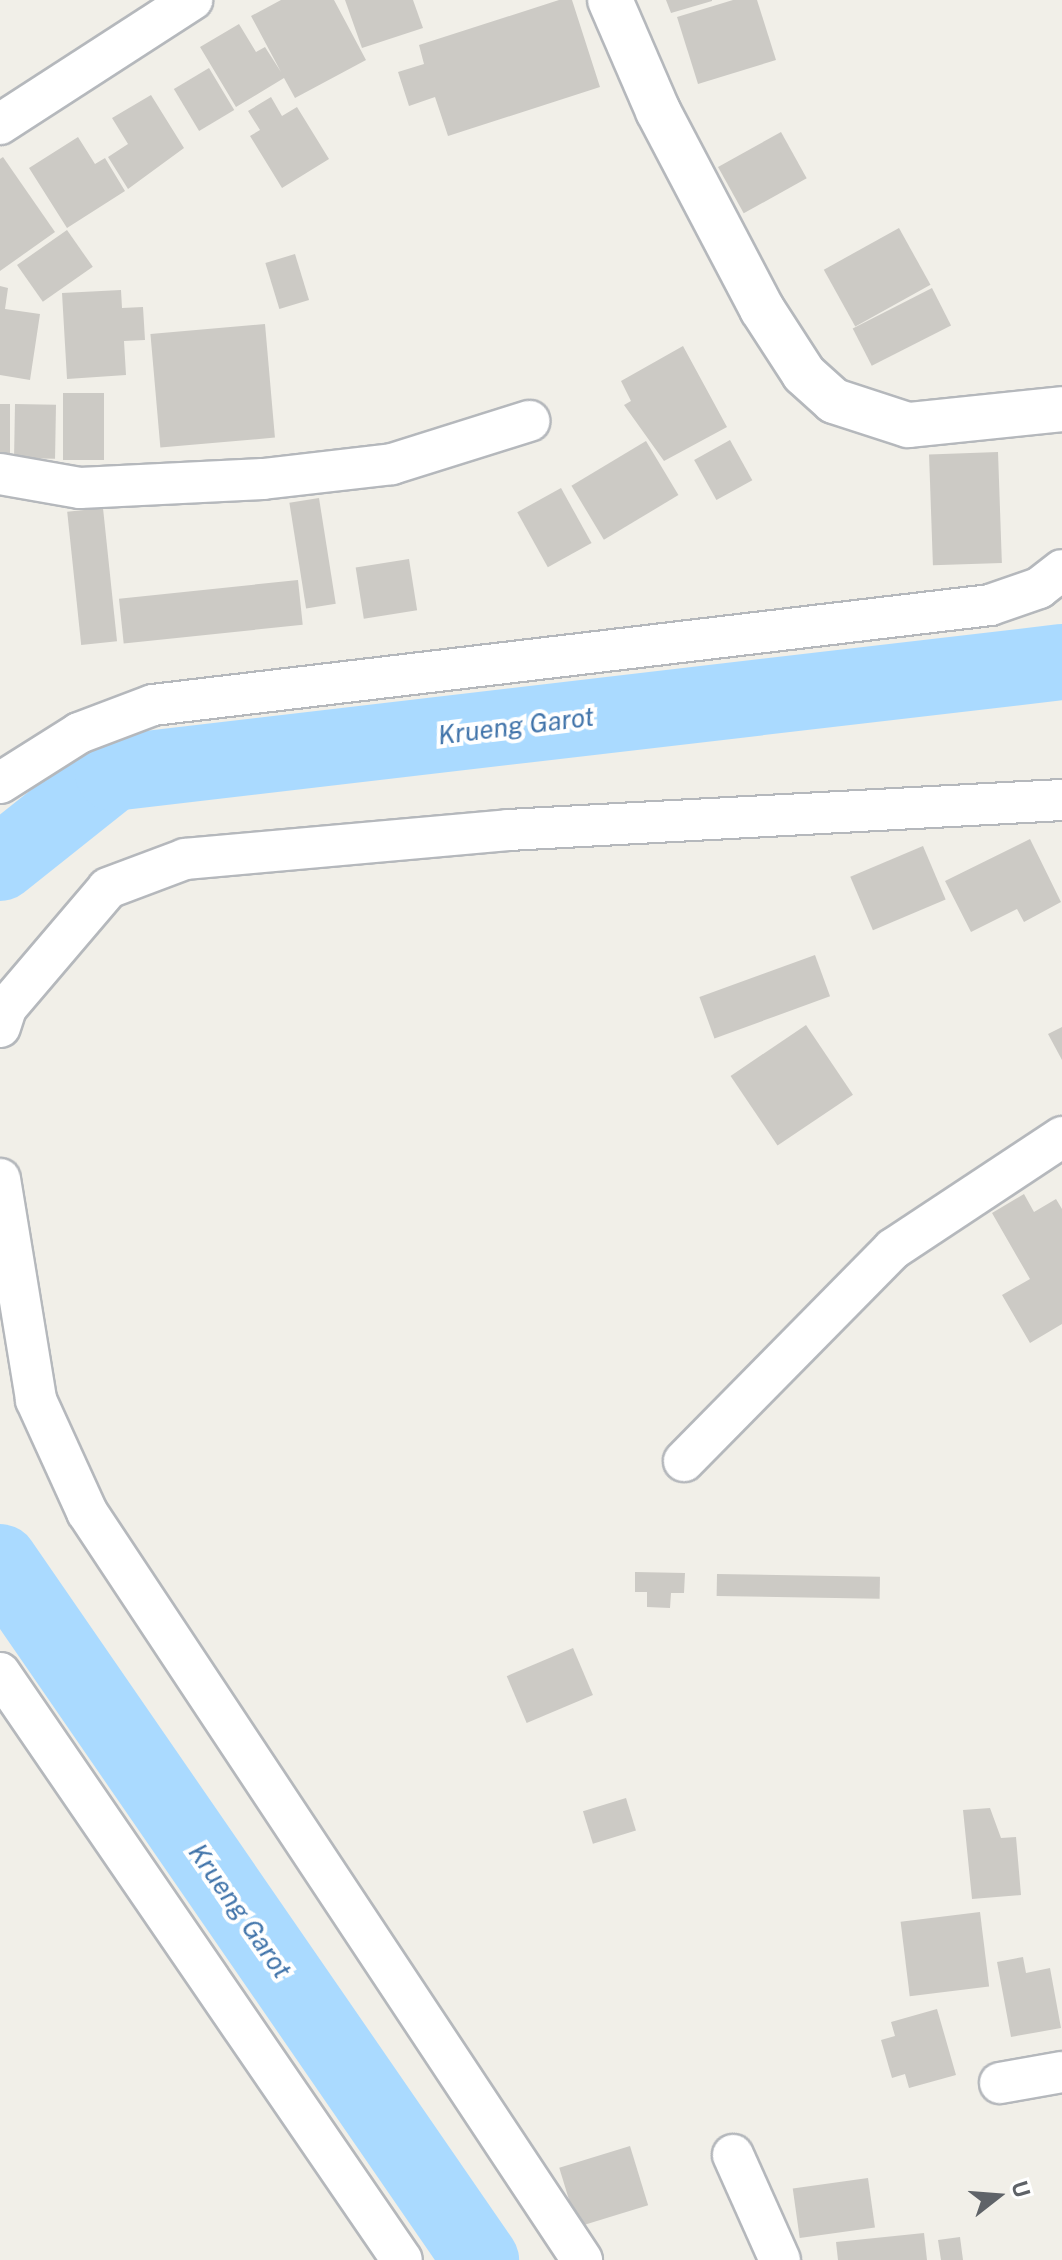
<!DOCTYPE html>
<style>
body{margin:0}
#map{position:relative;width:1062px;height:2260px;overflow:hidden;background:#f1efe8;font-family:"Public Sans",sans-serif}
div>[style]{position:absolute}
[style*='--x']{left:calc(var(--x)*1px);top:calc(var(--y)*1px);width:calc(var(--w)*1px);rotate:calc(var(--a)*1deg)}
.river>*{height:76px;margin:-38px;padding:0 38px;transform-origin:38px;border-radius:38px;background:#aadaff}
.building>*{inset:0;background:#cccac5;transform-origin:0 0}
.roads{filter:drop-shadow(2px 0 #b5b8bc) drop-shadow(-2px 0 #b5b8bc) drop-shadow(0 2px #b5b8bc) drop-shadow(0 -2px #b5b8bc)}
.street>*{height:40px;margin:-20px;padding:0 20px;transform-origin:20px;border-radius:20px;background:#fff}
.secondary>*{height:44px;margin:-22px;padding:0 22px;transform-origin:22px;border-radius:22px;background:#fff}
span{translate:-50% -50%;white-space:nowrap;text-align:center;line-height:1.15;-webkit-text-stroke:8px #fff;paint-order:stroke}
.water-label{font-size:26px;color:#4174aa;font-style:italic}
.north{position:absolute;left:958px;top:2156px;width:80px;height:80px;-webkit-text-stroke:6px #fff;paint-order:stroke;rotate:73deg;font-size:22px;font-weight:700;line-height:32px;text-align:center;color:#5f6368}
.north::after{content:'';display:block;margin:auto;width:28px;height:36px;background:#5f6368;clip-path:polygon(50% 0,100% 100%,50% 72%,0 100%)}
</style>
<div id="map">
<div class="river">
<div style="--x:0;--y:863;--w:144;--a:-38.5"></div>
<div style="--x:113;--y:773;--w:955;--a:-6.67"></div>
<div style="--x:0;--y:1562;--w:848;--a:55.43"></div>
</div>
<div class="building">
<div style="clip-path:polygon(281px 0,334px 0,366px 60px,295px 98px,284px 78px,236px 107px,200px 47px,239px 24px,256px 52px,265px 47px,281px 72px,251px 16px)"></div>
<div style="clip-path:polygon(345px 0,413px 0,423px 28px,362px 48px)"></div>
<div style="clip-path:polygon(559px 0,572px 0,600px 87px,448px 136px,435px 97px,409px 106px,398px 72px,424px 64px,419px 45px)"></div>
<div style="clip-path:polygon(666px 0,712px 0,712px 1px,671px 13px)"></div>
<div style="clip-path:polygon(733px 0,757px 0,776px 60px,698px 84px,677px 17px)"></div>
<div style="left:209px;top:68px;width:49px;height:41px;rotate:59deg"></div>
<div style="clip-path:polygon(151px 95px,184px 148px,128px 189px,108px 157px,128px 144px,112px 118px)"></div>
<div style="clip-path:polygon(271px 97px,282px 116px,297px 107px,329px 159px,282px 188px,250px 136px,260px 130px,248px 111px)"></div>
<div style="left:781px;top:132px;width:53px;height:72px;rotate:61deg"></div>
<div style="clip-path:polygon(78px 137px,95px 164px,105px 158px,125px 191px,67px 228px,29px 168px)"></div>
<div style="clip-path:polygon(3px 157px,55px 232px,0 271px,0 159px)"></div>
<div style="left:899px;top:228px;width:65px;height:86px;rotate:61deg"></div>
<div style="left:67px;top:230px;width:45px;height:61px;rotate:55deg"></div>
<div style="left:295px;top:254px;width:48px;height:31px;rotate:73deg"></div>
<div style="clip-path:polygon(0 286px,8px 288px,5px 309px,40px 314px,30px 380px,0 375px)"></div>
<div style="left:932px;top:288px;width:42px;height:89px;rotate:63deg"></div>
<div style="clip-path:polygon(121px 290px,122px 308px,143px 307px,145px 340px,124px 341px,126px 375px,67px 379px,62px 293px)"></div>
<div style="left:265px;top:324px;width:114px;height:115px;rotate:85deg"></div>
<div style="clip-path:polygon(683px 346px,727px 427px,664px 461px,624px 405px,631px 401px,621px 381px)"></div>
<div style="left:63px;top:393px;width:41px;height:67px"></div>
<div style="left:0;top:404px;width:10px;height:54px"></div>
<div style="left:15px;top:404px;width:41px;height:54px;rotate:1deg"></div>
<div style="left:730px;top:440px;width:46px;height:41px;rotate:61deg"></div>
<div style="left:646px;top:441px;width:63px;height:87px;rotate:59deg"></div>
<div style="left:998px;top:452px;width:111px;height:69px;rotate:88deg"></div>
<div style="left:561px;top:488px;width:63px;height:50px;rotate:61deg"></div>
<div style="left:319px;top:498px;width:107px;height:30px;rotate:81deg"></div>
<div style="left:103px;top:508px;width:134px;height:36px;rotate:84deg"></div>
<div style="left:409px;top:559px;width:52px;height:54px;rotate:81deg"></div>
<div style="left:298px;top:580px;width:45px;height:180px;rotate:84deg"></div>
<div style="clip-path:polygon(1030px 839px,1061px 902px,1024px 922px,1017px 909px,971px 932px,945px 881px)"></div>
<div style="left:923px;top:846px;width:58px;height:79px;rotate:67deg"></div>
<div style="left:815px;top:955px;width:44px;height:123px;rotate:70deg"></div>
<div style="left:806px;top:1025px;width:84px;height:91px;rotate:56deg"></div>
<div style="clip-path:polygon(1062px 1027px,1062px 1060px,1048px 1034px)"></div>
<div style="clip-path:polygon(1024px 1194px,1034px 1212px,1056px 1199px,1062px 1209px,1062px 1324px,1030px 1343px,1002px 1295px,1030px 1279px,992px 1213px)"></div>
<div style="clip-path:polygon(635px 1572px,685px 1573px,684px 1593px,671px 1593px,670px 1608px,647px 1607px,647px 1592px,635px 1592px)"></div>
<div style="left:717px;top:1574px;width:163px;height:22px;rotate:1deg"></div>
<div style="left:573px;top:1648px;width:51px;height:72px;rotate:67deg"></div>
<div style="left:626px;top:1798px;width:34px;height:45px;rotate:73deg"></div>
<div style="clip-path:polygon(990px 1808px,1001px 1838px,1016px 1837px,1021px 1895px,972px 1899px,963px 1810px)"></div>
<div style="left:980px;top:1912px;width:75px;height:80px;rotate:83deg"></div>
<div style="clip-path:polygon(1023px 1957px,1026px 1973px,1050px 1968px,1061px 2028px,1011px 2037px,997px 1962px)"></div>
<div style="clip-path:polygon(937px 2009px,956px 2075px,909px 2088px,905px 2074px,892px 2078px,881px 2040px,895px 2036px,891px 2022px)"></div>
<div style="left:630px;top:2146px;width:62px;height:74px;rotate:73deg"></div>
<div style="left:868px;top:2178px;width:50px;height:76px;rotate:82deg"></div>
<div style="clip-path:polygon(924px 2233px,927px 2260px,838px 2260px,836px 2242px)"></div>
<div style="clip-path:polygon(960px 2237px,963px 2260px,941px 2260px,938px 2240px)"></div>
</div>
<div class="roads">
<div class="street">
<div style="--x:0;--y:124;--w:229;--a:-32.9"></div>
<div style="--x:0;--y:474;--w:81;--a:9.9"></div>
<div style="--x:80;--y:488;--w:183;--a:-2.8"></div>
<div style="--x:263;--y:479;--w:130;--a:-6.6"></div>
<div style="--x:392;--y:464;--w:144;--a:-17.4"></div>
<div style="--x:0;--y:783;--w:93;--a:-32.3"></div>
<div style="--x:79;--y:733;--w:79;--a:-20.7"></div>
<div style="--x:153;--y:705;--w:843;--a:-6.81"></div>
<div style="--x:990;--y:605;--w:52;--a:-19.1"></div>
<div style="--x:1039;--y:588;--w:29;--a:-38"></div>
<div style="--x:0;--y:1027;--w:20;--a:-72"></div>
<div style="--x:6;--y:1008;--w:157;--a:-49.6"></div>
<div style="--x:108;--y:888;--w:82;--a:-20.6"></div>
<div style="--x:185;--y:859;--w:324;--a:-5.1"></div>
<div style="--x:508;--y:830;--w:555;--a:-3.1"></div>
<div style="--x:0;--y:1179;--w:224;--a:80.7"></div>
<div style="--x:36;--y:1400;--w:123;--a:65.5"></div>
<div style="--x:87;--y:1512;--w:897;--a:56.5"></div>
<div style="--x:684;--y:1461;--w:298;--a:-45.4"></div>
<div style="--x:893;--y:1249;--w:203;--a:-33.5"></div>
<div style="--x:0;--y:1673;--w:711;--a:55.6"></div>
<div style="--x:1000;--y:2083;--w:63;--a:-10.1"></div>
<div style="--x:733;--y:2155;--w:115;--a:65.9"></div>
</div>
<div class="secondary">
<div style="--x:610;--y:0;--w:121;--a:66.6"></div>
<div style="--x:658;--y:111;--w:224;--a:62.3"></div>
<div style="--x:762;--y:309;--w:77;--a:57.1"></div>
<div style="--x:804;--y:374;--w:40;--a:42"></div>
<div style="--x:834;--y:401;--w:78;--a:18"></div>
<div style="--x:908;--y:425;--w:155;--a:-5.9"></div>
</div>
</div>
<div class="water-label">
<span style="left:516px;top:726px;rotate:-7deg">Krueng Garot</span>
<span style="left:240px;top:1911px;rotate:55deg">Krueng Garot</span>
</div>
<div class="north">U</div>
</div>
